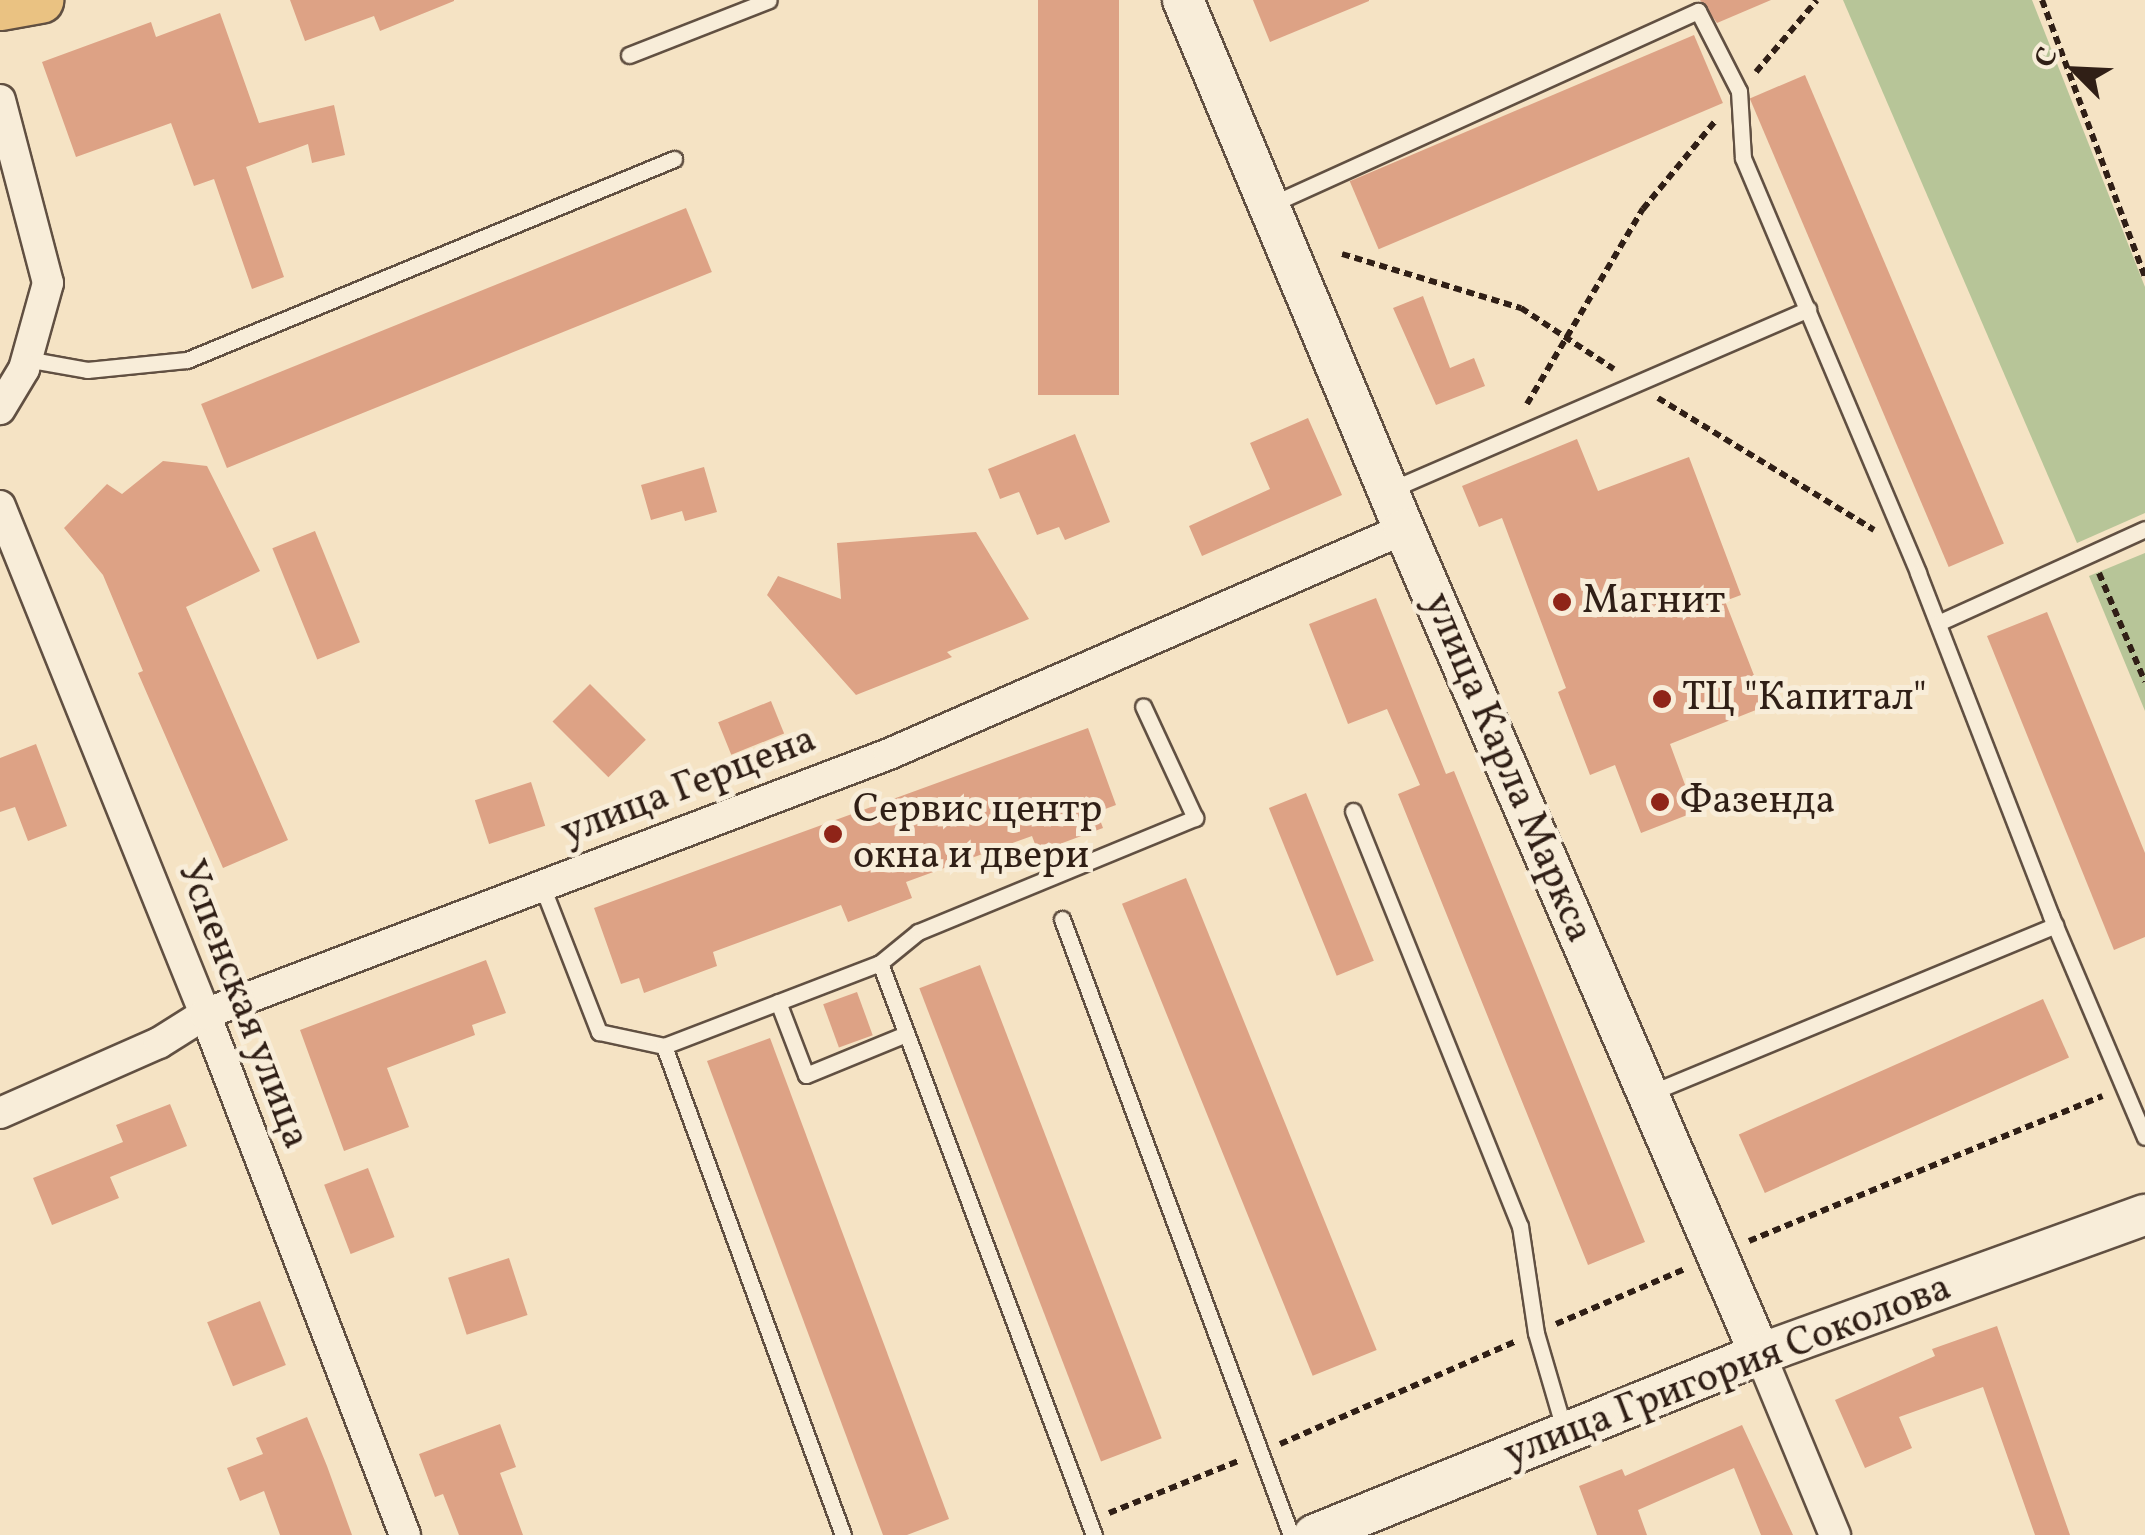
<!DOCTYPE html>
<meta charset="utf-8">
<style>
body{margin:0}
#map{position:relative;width:2145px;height:1535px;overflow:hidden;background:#f5e3c4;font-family:Vollkorn,serif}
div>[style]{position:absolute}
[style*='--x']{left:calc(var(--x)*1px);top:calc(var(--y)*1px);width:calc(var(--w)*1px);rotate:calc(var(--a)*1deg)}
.green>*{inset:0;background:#b7c598}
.building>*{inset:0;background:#dda285;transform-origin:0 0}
.path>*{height:6px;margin-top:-3px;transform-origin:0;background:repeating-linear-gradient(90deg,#301f16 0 8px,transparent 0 13px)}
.roads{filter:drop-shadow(2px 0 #615042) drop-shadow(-2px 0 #615042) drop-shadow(0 2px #615042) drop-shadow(0 -2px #615042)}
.lane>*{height:15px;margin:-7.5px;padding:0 7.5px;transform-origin:7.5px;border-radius:7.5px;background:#f8edd9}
.street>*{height:30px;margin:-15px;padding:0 15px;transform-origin:15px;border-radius:15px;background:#f8edd9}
.secondary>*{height:40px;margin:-20px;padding:0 20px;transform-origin:20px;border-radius:20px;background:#f8edd9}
.primary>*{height:45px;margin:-22.5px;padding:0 22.5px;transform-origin:22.5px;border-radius:22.5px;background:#eac282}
.dots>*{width:28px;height:28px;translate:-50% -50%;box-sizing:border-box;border:5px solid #f8edd9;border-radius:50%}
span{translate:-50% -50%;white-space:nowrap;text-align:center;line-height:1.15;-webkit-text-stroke:10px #f8edd9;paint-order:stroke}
.poi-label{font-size:40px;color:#301f16}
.left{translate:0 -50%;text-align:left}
.street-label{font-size:40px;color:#301f16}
.north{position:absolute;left:2025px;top:20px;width:100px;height:100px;-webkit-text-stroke:8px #f8edd9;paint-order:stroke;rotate:294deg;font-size:28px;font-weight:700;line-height:40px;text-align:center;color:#301f16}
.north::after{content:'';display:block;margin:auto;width:35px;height:45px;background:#301f16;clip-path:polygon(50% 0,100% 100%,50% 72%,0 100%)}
</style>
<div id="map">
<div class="green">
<div style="clip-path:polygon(1843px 0,2032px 0,2145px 287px,2145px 513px,2077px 543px)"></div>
<div style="clip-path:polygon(2145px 553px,2145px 711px,2089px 576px)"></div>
</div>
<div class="building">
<div style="clip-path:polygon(290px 0,454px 0,454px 1px,380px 31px,374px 16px,305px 41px)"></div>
<div style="left:1038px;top:0;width:81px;height:395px"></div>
<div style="clip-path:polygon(1253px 0,1369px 0,1369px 1px,1270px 42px)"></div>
<div style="clip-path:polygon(1700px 0,1771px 0,1717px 23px)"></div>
<div style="clip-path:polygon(220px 13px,259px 123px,334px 105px,345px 155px,312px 163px,308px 144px,246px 167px,284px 277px,252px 289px,214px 179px,194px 186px,171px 123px,76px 157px,42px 62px,151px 22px,156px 37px)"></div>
<div style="left:1694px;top:35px;width:74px;height:374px;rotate:67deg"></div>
<div style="left:1805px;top:75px;width:509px;height:60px;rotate:67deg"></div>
<div style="left:686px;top:208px;width:69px;height:523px;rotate:68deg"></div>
<div style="clip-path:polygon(1423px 296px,1450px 368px,1474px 358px,1485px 386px,1436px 405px,1393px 308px)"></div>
<div style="clip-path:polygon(1308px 418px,1342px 495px,1202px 556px,1189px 526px,1270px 489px,1250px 443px)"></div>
<div style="clip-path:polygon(1075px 434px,1110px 522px,1065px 540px,1059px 527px,1037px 535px,1019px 492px,1000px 499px,988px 469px)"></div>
<div style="clip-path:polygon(1577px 439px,1598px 491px,1689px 457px,1741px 595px,1725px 601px,1766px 706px,1670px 744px,1695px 812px,1641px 833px,1615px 765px,1590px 775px,1558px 692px,1566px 688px,1502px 518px,1479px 527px,1462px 486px)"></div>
<div style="clip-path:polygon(163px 461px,207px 466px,260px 571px,186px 607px,288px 840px,223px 868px,138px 673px,143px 671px,103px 575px,64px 528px,107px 484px,122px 494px)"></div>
<div style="clip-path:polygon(704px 467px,717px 512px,685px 521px,682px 511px,651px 520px,641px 485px)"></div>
<div style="left:315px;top:531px;width:120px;height:46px;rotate:68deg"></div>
<div style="clip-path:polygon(976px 532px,1029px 619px,947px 652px,952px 657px,856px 695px,767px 595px,778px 576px,841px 599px,837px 543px)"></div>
<div style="clip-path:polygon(1376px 598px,1446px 774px,1454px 771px,1645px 1242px,1588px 1265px,1398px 794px,1420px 785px,1387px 709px,1348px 724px,1309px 624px)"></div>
<div style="clip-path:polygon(2047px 612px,2145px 853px,2145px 937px,2114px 950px,1987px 636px)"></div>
<div style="left:590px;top:684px;width:79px;height:53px;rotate:45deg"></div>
<div style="left:771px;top:701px;width:35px;height:57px;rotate:68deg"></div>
<div style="clip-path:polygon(1088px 728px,1116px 805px,1097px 812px,1103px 828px,1038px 852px,1032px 836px,906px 882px,912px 898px,848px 922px,841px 905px,713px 952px,717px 966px,644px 993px,639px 978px,621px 984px,594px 908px)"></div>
<div style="clip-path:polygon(36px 744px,67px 826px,28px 841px,15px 807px,0 812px,0 758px)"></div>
<div style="left:531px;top:782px;width:46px;height:59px;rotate:72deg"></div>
<div style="left:1306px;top:793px;width:181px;height:40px;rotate:68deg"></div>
<div style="left:1186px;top:878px;width:509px;height:69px;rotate:68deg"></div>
<div style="clip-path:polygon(486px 960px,506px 1013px,472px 1025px,475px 1035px,387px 1068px,409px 1127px,344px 1151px,300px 1030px)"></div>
<div style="left:980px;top:965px;width:507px;height:65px;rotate:69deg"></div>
<div style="left:857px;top:992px;width:46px;height:36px;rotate:70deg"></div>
<div style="left:2043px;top:999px;width:64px;height:333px;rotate:66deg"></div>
<div style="clip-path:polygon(770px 1038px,949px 1519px,907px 1535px,883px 1535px,707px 1061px)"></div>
<div style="clip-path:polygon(170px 1104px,187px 1146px,110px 1177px,119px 1198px,52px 1225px,33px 1178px,123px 1142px,116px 1125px)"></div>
<div style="left:368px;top:1168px;width:74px;height:47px;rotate:69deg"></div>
<div style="left:509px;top:1258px;width:60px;height:64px;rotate:72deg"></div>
<div style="left:260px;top:1301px;width:69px;height:57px;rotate:68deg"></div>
<div style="clip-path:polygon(1997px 1326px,2070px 1535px,2035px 1535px,1983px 1387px,1899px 1417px,1912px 1448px,1865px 1468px,1835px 1400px,1935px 1356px,1932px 1349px)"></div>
<div style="clip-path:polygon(307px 1417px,327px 1466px,352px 1535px,280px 1535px,264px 1491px,240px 1501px,227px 1468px,263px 1454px,256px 1438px)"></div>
<div style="clip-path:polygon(500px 1424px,516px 1467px,500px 1473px,523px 1535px,459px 1535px,443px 1494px,435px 1497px,419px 1454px)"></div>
<div style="clip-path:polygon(1742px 1425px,1793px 1535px,1761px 1535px,1734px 1468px,1638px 1510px,1647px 1535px,1597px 1535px,1579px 1486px,1622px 1469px,1625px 1476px)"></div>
</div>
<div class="path">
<div style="--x:2042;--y:0;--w:296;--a:69.6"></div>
<div style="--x:1756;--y:72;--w:94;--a:-49.7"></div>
<div style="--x:1342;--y:254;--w:187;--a:16.8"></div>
<div style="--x:1521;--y:308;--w:111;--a:33.3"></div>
<div style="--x:1658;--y:398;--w:253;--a:31.4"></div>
<div style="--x:1527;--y:404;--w:227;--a:-59.3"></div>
<div style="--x:1643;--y:209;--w:115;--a:-50.6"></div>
<div style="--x:2099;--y:573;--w:118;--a:67.1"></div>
<div style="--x:1749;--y:1241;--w:382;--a:-22.3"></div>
<div style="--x:1556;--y:1324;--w:142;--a:-23.1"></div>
<div style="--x:1280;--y:1444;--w:258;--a:-23.5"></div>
<div style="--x:1109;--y:1513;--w:142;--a:-21.9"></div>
</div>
<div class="roads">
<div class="lane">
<div style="--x:629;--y:55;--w:150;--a:-21.4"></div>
<div style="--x:1270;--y:205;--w:470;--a:-24.4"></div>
<div style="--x:1698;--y:11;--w:90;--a:62.9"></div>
<div style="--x:1739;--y:91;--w:67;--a:86.6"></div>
<div style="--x:1743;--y:158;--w:450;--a:67.1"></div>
<div style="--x:1918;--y:573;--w:368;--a:68.8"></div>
<div style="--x:2051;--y:916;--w:240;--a:67"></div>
<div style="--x:26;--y:359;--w:62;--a:10.2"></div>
<div style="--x:87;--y:370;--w:100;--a:-5.7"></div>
<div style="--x:187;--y:360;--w:527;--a:-22.43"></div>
<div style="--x:1388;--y:491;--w:458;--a:-23.4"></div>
<div style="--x:1938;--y:623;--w:227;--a:-24.4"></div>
<div style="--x:1353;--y:811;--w:447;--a:68.1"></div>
<div style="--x:1520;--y:1226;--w:108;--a:81.5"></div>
<div style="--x:1536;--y:1333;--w:100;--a:73.7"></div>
<div style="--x:542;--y:886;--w:157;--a:68.7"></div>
<div style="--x:599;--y:1032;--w:66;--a:12.2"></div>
<div style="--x:1062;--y:919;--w:657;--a:69.61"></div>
<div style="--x:880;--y:963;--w:49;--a:-39.2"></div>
<div style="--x:918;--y:932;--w:300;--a:-22.4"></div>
<div style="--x:1195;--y:818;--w:123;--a:-114.9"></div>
<div style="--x:778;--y:1002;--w:78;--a:69"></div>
<div style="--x:806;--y:1075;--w:108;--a:-22.3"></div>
<div style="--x:1648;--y:1094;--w:441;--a:-22.5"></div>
<div style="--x:843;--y:1535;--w:521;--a:-110.11"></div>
<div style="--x:664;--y:1046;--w:231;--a:-21"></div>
<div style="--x:880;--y:963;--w:611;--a:69.49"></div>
</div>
<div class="street">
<div style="--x:0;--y:100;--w:189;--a:75.3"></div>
<div style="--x:48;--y:283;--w:89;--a:105.6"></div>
<div style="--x:24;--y:369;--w:47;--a:121"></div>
<div style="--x:0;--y:506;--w:548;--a:68.02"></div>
<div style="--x:205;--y:1014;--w:558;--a:69"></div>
<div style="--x:0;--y:1113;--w:174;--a:-23.8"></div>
<div style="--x:159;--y:1043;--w:54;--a:-32.2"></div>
<div style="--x:205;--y:1014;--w:732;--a:-20.81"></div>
<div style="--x:889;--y:754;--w:562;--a:-23.6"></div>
<div style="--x:1760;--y:1354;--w:196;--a:67.5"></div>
</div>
<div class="secondary">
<div style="--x:1183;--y:0;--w:573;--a:67.33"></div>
<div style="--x:1404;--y:529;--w:899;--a:66.66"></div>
<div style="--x:1314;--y:1535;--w:481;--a:-22.1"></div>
<div style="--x:1760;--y:1354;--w:409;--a:-19.9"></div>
</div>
<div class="primary">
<div style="--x:0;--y:7;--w:41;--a:-9.9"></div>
</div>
</div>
<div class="dots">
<div style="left:1562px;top:602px;background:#8f2418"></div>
<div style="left:1662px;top:699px;background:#8f2418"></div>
<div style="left:1660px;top:802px;background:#8f2418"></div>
<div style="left:833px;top:834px;background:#8f2418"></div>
</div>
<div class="poi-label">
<span class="left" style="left:1582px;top:602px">Магнит</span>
<span class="left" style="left:1682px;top:699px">ТЦ "Капитал"</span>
<span class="left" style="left:1680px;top:802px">Фазенда</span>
<span class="left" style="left:853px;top:834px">Сервис центр<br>окна и двери</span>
</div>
<div class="street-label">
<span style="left:1507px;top:768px;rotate:67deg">улица Карла Маркса</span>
<span style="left:689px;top:787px;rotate:-21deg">улица Герцена</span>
<span style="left:242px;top:1005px;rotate:69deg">Успенская улица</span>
<span style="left:1728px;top:1372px;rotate:-21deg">улица Григория Соколова</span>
</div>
<div class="north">С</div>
</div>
